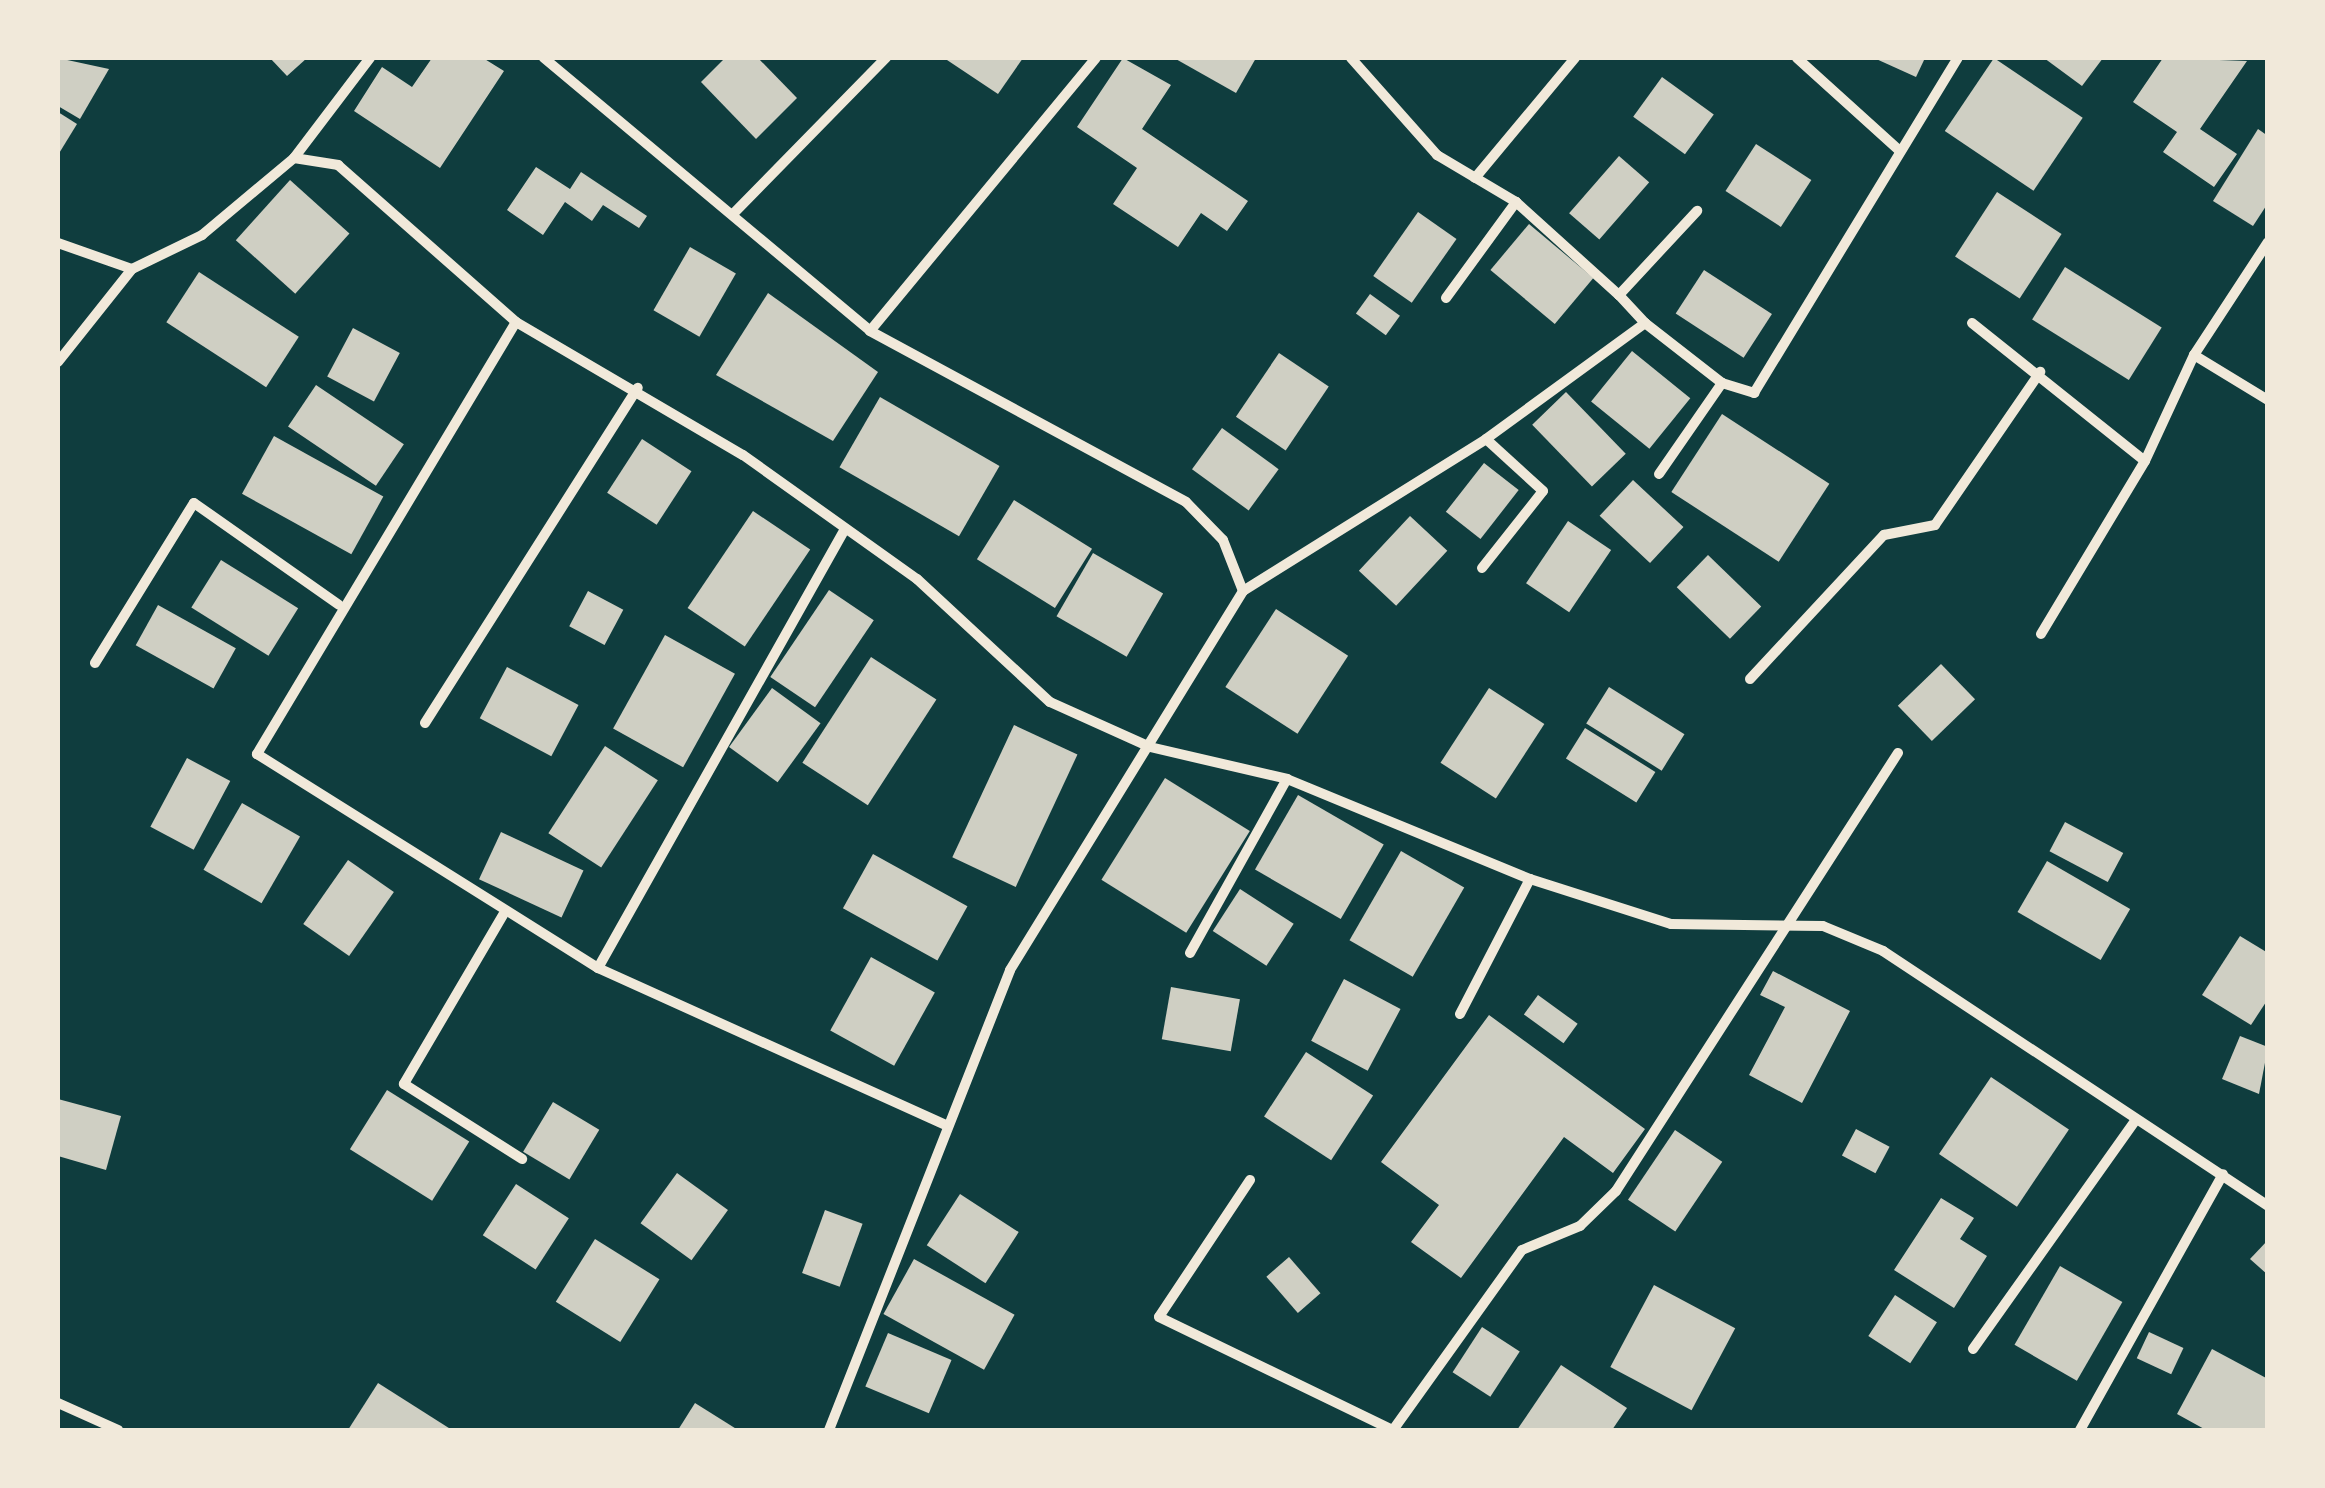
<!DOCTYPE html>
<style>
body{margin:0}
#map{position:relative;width:2325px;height:1488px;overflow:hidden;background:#0f3d3e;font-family:"Exo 2",sans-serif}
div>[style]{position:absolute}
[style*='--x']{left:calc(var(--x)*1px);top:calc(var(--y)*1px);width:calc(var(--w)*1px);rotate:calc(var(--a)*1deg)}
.building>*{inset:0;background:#cfcfc3;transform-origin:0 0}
.minor>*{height:10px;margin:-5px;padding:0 5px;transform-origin:5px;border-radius:5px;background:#f1e9da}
span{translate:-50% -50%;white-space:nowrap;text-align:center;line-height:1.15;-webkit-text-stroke:8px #f1e9da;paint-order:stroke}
.frame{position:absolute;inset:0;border:60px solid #f1e9da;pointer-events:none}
</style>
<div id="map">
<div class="building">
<div style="clip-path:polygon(58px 58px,109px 69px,80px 119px,58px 106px)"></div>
<div style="clip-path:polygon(270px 58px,307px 58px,287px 76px)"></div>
<div style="clip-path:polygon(432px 58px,483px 58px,504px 71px,440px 168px,354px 111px,382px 67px,412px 87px)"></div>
<div style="clip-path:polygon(725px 58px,758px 58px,797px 98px,756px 139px,701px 82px)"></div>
<div style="clip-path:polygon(944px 58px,1023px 58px,998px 94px)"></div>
<div style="clip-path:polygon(1123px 58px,1171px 85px,1142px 129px,1248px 201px,1227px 231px,1201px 213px,1178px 247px,1113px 204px,1137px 168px,1077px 127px)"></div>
<div style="clip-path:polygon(1174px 58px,1256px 58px,1236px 93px)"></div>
<div style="clip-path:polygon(1874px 58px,1925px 58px,1916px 77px)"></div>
<div style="left:1994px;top:58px;width:107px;height:88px;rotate:34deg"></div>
<div style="clip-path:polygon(2044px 58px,2103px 58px,2082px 86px)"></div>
<div style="clip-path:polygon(2163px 58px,2247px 61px,2200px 129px,2237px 154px,2214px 187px,2163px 152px,2177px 132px,2133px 102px)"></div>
<div style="left:1662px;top:77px;width:64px;height:49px;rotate:36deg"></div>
<div style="clip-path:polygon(58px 112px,77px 124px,58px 155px)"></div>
<div style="clip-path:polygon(2258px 129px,2268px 136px,2268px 203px,2253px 226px,2213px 201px)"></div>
<div style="left:1756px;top:144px;width:66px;height:56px;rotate:33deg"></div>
<div style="left:1619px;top:156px;width:40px;height:76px;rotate:41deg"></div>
<div style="clip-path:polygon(536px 167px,570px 189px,581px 172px,647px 216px,639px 228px,603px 205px,592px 221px,565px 202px,543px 235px,507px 210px)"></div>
<div style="left:290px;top:180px;width:80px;height:81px;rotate:42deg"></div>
<div style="left:1997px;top:192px;width:77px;height:77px;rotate:33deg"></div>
<div style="left:1418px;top:212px;width:47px;height:78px;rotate:35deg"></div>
<div style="left:1529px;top:224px;width:84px;height:60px;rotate:40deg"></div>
<div style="left:690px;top:247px;width:53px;height:73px;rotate:30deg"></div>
<div style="left:2065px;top:267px;width:114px;height:62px;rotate:32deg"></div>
<div style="left:1704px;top:270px;width:81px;height:52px;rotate:33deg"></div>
<div style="left:199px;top:272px;width:119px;height:60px;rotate:33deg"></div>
<div style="clip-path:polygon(768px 293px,878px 372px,833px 441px,716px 375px)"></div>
<div style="left:1370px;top:294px;width:37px;height:24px;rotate:36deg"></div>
<div style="left:353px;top:328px;width:53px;height:55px;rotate:28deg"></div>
<div style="left:1632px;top:351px;width:75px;height:65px;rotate:39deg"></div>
<div style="left:1279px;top:353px;width:60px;height:77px;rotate:34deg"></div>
<div style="left:316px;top:385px;width:106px;height:50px;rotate:34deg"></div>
<div style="left:1566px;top:392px;width:86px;height:47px;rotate:46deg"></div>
<div style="left:880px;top:397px;width:138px;height:81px;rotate:30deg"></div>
<div style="left:1722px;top:414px;width:128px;height:93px;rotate:33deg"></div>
<div style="left:1222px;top:428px;width:70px;height:51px;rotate:36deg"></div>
<div style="left:274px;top:436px;width:125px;height:66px;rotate:29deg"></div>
<div style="left:642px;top:439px;width:59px;height:64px;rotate:33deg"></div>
<div style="left:1484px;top:463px;width:44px;height:62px;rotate:38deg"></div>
<div style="left:1633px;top:480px;width:69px;height:49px;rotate:43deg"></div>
<div style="left:1014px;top:500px;width:92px;height:70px;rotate:32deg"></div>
<div style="left:753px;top:511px;width:69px;height:117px;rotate:34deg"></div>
<div style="left:1410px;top:516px;width:51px;height:75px;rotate:43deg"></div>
<div style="left:1568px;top:521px;width:52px;height:75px;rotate:34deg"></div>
<div style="left:1093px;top:553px;width:81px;height:73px;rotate:30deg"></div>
<div style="left:1708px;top:555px;width:74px;height:45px;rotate:44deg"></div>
<div style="left:221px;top:560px;width:91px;height:56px;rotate:32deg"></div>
<div style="left:829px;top:590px;width:54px;height:105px;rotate:34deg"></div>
<div style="left:588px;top:591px;width:40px;height:40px;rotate:28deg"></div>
<div style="left:158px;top:605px;width:89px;height:46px;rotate:29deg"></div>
<div style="left:1276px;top:609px;width:86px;height:93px;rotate:33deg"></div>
<div style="left:665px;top:635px;width:80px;height:107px;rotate:29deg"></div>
<div style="left:871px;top:657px;width:78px;height:126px;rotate:33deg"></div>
<div style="left:1941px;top:664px;width:49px;height:60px;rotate:46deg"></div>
<div style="left:507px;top:667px;width:81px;height:58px;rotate:28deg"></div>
<div style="left:1609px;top:687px;width:89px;height:43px;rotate:32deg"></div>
<div style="left:772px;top:688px;width:60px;height:73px;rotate:36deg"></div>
<div style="left:1489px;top:688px;width:66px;height:89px;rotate:33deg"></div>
<div style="left:1014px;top:725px;width:70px;height:146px;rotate:25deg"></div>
<div style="left:1585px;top:728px;width:83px;height:36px;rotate:32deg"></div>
<div style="left:605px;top:746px;width:63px;height:104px;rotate:33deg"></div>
<div style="left:187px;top:758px;width:49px;height:78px;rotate:28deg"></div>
<div style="left:1165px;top:778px;width:100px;height:120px;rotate:32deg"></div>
<div style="left:1298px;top:795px;width:99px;height:86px;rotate:30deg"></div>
<div style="left:242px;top:803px;width:67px;height:77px;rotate:30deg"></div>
<div style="left:2065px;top:822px;width:66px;height:33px;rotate:28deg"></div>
<div style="left:501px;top:832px;width:91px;height:52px;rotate:25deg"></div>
<div style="left:1401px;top:851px;width:73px;height:103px;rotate:30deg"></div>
<div style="left:873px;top:854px;width:108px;height:62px;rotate:29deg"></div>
<div style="left:348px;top:860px;width:56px;height:78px;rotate:35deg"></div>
<div style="left:2047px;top:861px;width:96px;height:59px;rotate:30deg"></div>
<div style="left:1240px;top:889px;width:64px;height:50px;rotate:33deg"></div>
<div style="clip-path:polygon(2240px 936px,2268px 953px,2268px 999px,2251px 1025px,2202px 995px)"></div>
<div style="left:871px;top:957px;width:73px;height:84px;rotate:29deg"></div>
<div style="clip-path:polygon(1773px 971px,1850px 1011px,1802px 1103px,1749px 1075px,1785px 1007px,1760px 995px)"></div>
<div style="left:1344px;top:979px;width:64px;height:70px;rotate:28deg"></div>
<div style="left:1171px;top:987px;width:70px;height:53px;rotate:10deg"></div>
<div style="left:1538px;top:995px;width:49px;height:24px;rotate:36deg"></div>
<div style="clip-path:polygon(1489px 1015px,1645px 1129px,1613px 1173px,1564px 1137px,1461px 1278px,1411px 1242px,1439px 1205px,1381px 1162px)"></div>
<div style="clip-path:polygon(2240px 1036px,2268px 1047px,2259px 1094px,2222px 1079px)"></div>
<div style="left:1306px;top:1052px;width:80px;height:77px;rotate:33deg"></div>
<div style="left:1991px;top:1077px;width:94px;height:93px;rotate:34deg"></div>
<div style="left:387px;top:1090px;width:97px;height:70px;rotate:32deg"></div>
<div style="clip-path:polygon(58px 1099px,121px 1116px,106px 1170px,58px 1156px)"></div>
<div style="left:553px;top:1102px;width:54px;height:58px;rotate:31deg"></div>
<div style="left:1856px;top:1129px;width:38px;height:30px;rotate:28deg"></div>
<div style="left:1675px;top:1130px;width:57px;height:84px;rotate:34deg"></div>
<div style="left:677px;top:1173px;width:63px;height:62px;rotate:36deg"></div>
<div style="left:516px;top:1184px;width:63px;height:61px;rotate:33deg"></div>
<div style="left:960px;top:1194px;width:70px;height:61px;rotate:33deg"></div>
<div style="clip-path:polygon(1941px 1198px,1974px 1218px,1960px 1239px,1987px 1256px,1954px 1308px,1894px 1270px)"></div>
<div style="left:825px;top:1210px;width:40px;height:67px;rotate:20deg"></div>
<div style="left:595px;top:1239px;width:76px;height:74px;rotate:32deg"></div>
<div style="clip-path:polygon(2268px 1240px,2268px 1275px,2250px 1259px)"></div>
<div style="left:1289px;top:1257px;width:48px;height:30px;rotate:49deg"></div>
<div style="left:914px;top:1259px;width:115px;height:63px;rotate:29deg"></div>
<div style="left:2060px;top:1266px;width:72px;height:91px;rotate:30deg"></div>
<div style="left:1654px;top:1285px;width:92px;height:93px;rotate:28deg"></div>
<div style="left:1895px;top:1295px;width:50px;height:49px;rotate:33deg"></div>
<div style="left:1482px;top:1327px;width:45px;height:54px;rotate:33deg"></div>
<div style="left:2149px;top:1332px;width:38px;height:29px;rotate:25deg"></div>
<div style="left:888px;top:1333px;width:69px;height:58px;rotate:23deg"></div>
<div style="clip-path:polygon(2212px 1349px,2268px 1379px,2268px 1430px,2206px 1430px,2177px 1414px)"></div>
<div style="clip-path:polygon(1561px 1365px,1627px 1408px,1612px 1430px,1517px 1430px)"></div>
<div style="clip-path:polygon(378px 1383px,452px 1430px,348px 1430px)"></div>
<div style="clip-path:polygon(695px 1403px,738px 1430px,678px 1430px)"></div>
</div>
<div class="minor">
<div style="--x:544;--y:58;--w:425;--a:39.9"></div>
<div style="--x:870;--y:331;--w:359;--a:28.4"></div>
<div style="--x:1186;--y:502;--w:53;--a:45.8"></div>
<div style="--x:1223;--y:540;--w:55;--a:68.6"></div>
<div style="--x:1351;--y:58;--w:130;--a:48.4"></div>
<div style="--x:1437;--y:155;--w:92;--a:30.7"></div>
<div style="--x:1516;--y:202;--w:139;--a:42.1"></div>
<div style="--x:1797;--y:58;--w:139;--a:42.1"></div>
<div style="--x:294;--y:158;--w:126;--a:-52.8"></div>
<div style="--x:1475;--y:178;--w:156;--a:-50.2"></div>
<div style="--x:733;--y:214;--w:219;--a:-45.6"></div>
<div style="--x:58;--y:243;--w:78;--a:19.4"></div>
<div style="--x:132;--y:269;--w:78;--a:-25.9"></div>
<div style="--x:202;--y:235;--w:120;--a:-39.9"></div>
<div style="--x:294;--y:158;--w:45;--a:9"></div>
<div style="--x:338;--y:165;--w:237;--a:41.4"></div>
<div style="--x:516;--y:322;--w:263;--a:30.4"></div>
<div style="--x:743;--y:455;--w:214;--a:35.5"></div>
<div style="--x:917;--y:579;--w:181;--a:42.8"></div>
<div style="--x:1050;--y:702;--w:110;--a:24.2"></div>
<div style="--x:1150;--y:747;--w:141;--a:13.1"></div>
<div style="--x:1287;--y:779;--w:263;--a:22.4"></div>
<div style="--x:1530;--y:879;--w:148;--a:17.7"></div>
<div style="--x:1671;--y:924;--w:152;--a:0.8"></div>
<div style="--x:1823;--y:926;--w:65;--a:22.6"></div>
<div style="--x:1883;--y:951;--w:462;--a:33.5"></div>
<div style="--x:1446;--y:298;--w:119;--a:-53.9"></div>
<div style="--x:516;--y:322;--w:504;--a:120.94"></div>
<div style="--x:257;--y:754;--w:403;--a:32.1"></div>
<div style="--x:598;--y:968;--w:380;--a:24.3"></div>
<div style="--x:1645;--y:323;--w:98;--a:37.9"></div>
<div style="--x:1722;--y:383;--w:34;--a:17"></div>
<div style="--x:1754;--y:393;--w:392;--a:-58.7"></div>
<div style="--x:1972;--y:323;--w:221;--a:38.6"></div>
<div style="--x:870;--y:331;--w:354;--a:-50.4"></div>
<div style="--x:2194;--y:355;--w:87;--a:31.3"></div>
<div style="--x:58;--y:362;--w:119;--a:-51.5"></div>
<div style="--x:1659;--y:474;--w:111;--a:-55.3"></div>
<div style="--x:1482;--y:568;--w:98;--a:-51.6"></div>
<div style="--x:1543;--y:491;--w:77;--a:-137.6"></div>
<div style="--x:2041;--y:634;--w:202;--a:-59"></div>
<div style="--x:2145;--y:461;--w:117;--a:-65.2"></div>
<div style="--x:2194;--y:355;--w:135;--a:-56.8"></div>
<div style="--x:95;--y:663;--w:188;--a:-58.3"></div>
<div style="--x:194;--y:503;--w:177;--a:35.1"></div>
<div style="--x:1750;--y:679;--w:197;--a:-47.1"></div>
<div style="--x:1884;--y:535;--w:52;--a:-11.1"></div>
<div style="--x:1935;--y:525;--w:186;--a:-55.5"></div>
<div style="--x:425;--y:723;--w:397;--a:-57.6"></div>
<div style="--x:503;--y:915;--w:196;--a:120.4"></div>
<div style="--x:404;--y:1084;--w:140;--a:32.4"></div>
<div style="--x:1190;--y:953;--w:199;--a:-60.9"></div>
<div style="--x:598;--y:968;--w:504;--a:-60.64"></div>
<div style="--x:1460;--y:1014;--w:152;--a:-62.6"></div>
<div style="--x:1250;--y:1180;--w:164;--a:123.6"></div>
<div style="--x:1159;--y:1317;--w:260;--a:25.8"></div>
<div style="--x:1393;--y:1430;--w:221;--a:-54.4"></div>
<div style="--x:1522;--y:1250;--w:63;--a:-22.5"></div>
<div style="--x:1580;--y:1226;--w:50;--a:-44.2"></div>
<div style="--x:1616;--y:1191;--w:521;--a:-57.23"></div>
<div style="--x:1973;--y:1349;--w:281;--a:-54.6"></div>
<div style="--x:58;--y:1403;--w:66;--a:24.2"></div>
<div style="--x:829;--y:1430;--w:494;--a:-68.5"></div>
<div style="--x:1010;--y:970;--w:445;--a:-58.4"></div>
<div style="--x:1243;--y:591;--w:287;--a:-32"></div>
<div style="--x:1486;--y:439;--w:197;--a:-36.1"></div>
<div style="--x:1645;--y:323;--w:38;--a:-133"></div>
<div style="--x:1619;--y:295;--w:115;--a:-47.1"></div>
<div style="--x:2080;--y:1430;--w:293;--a:-60.8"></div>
</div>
<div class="frame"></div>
</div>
